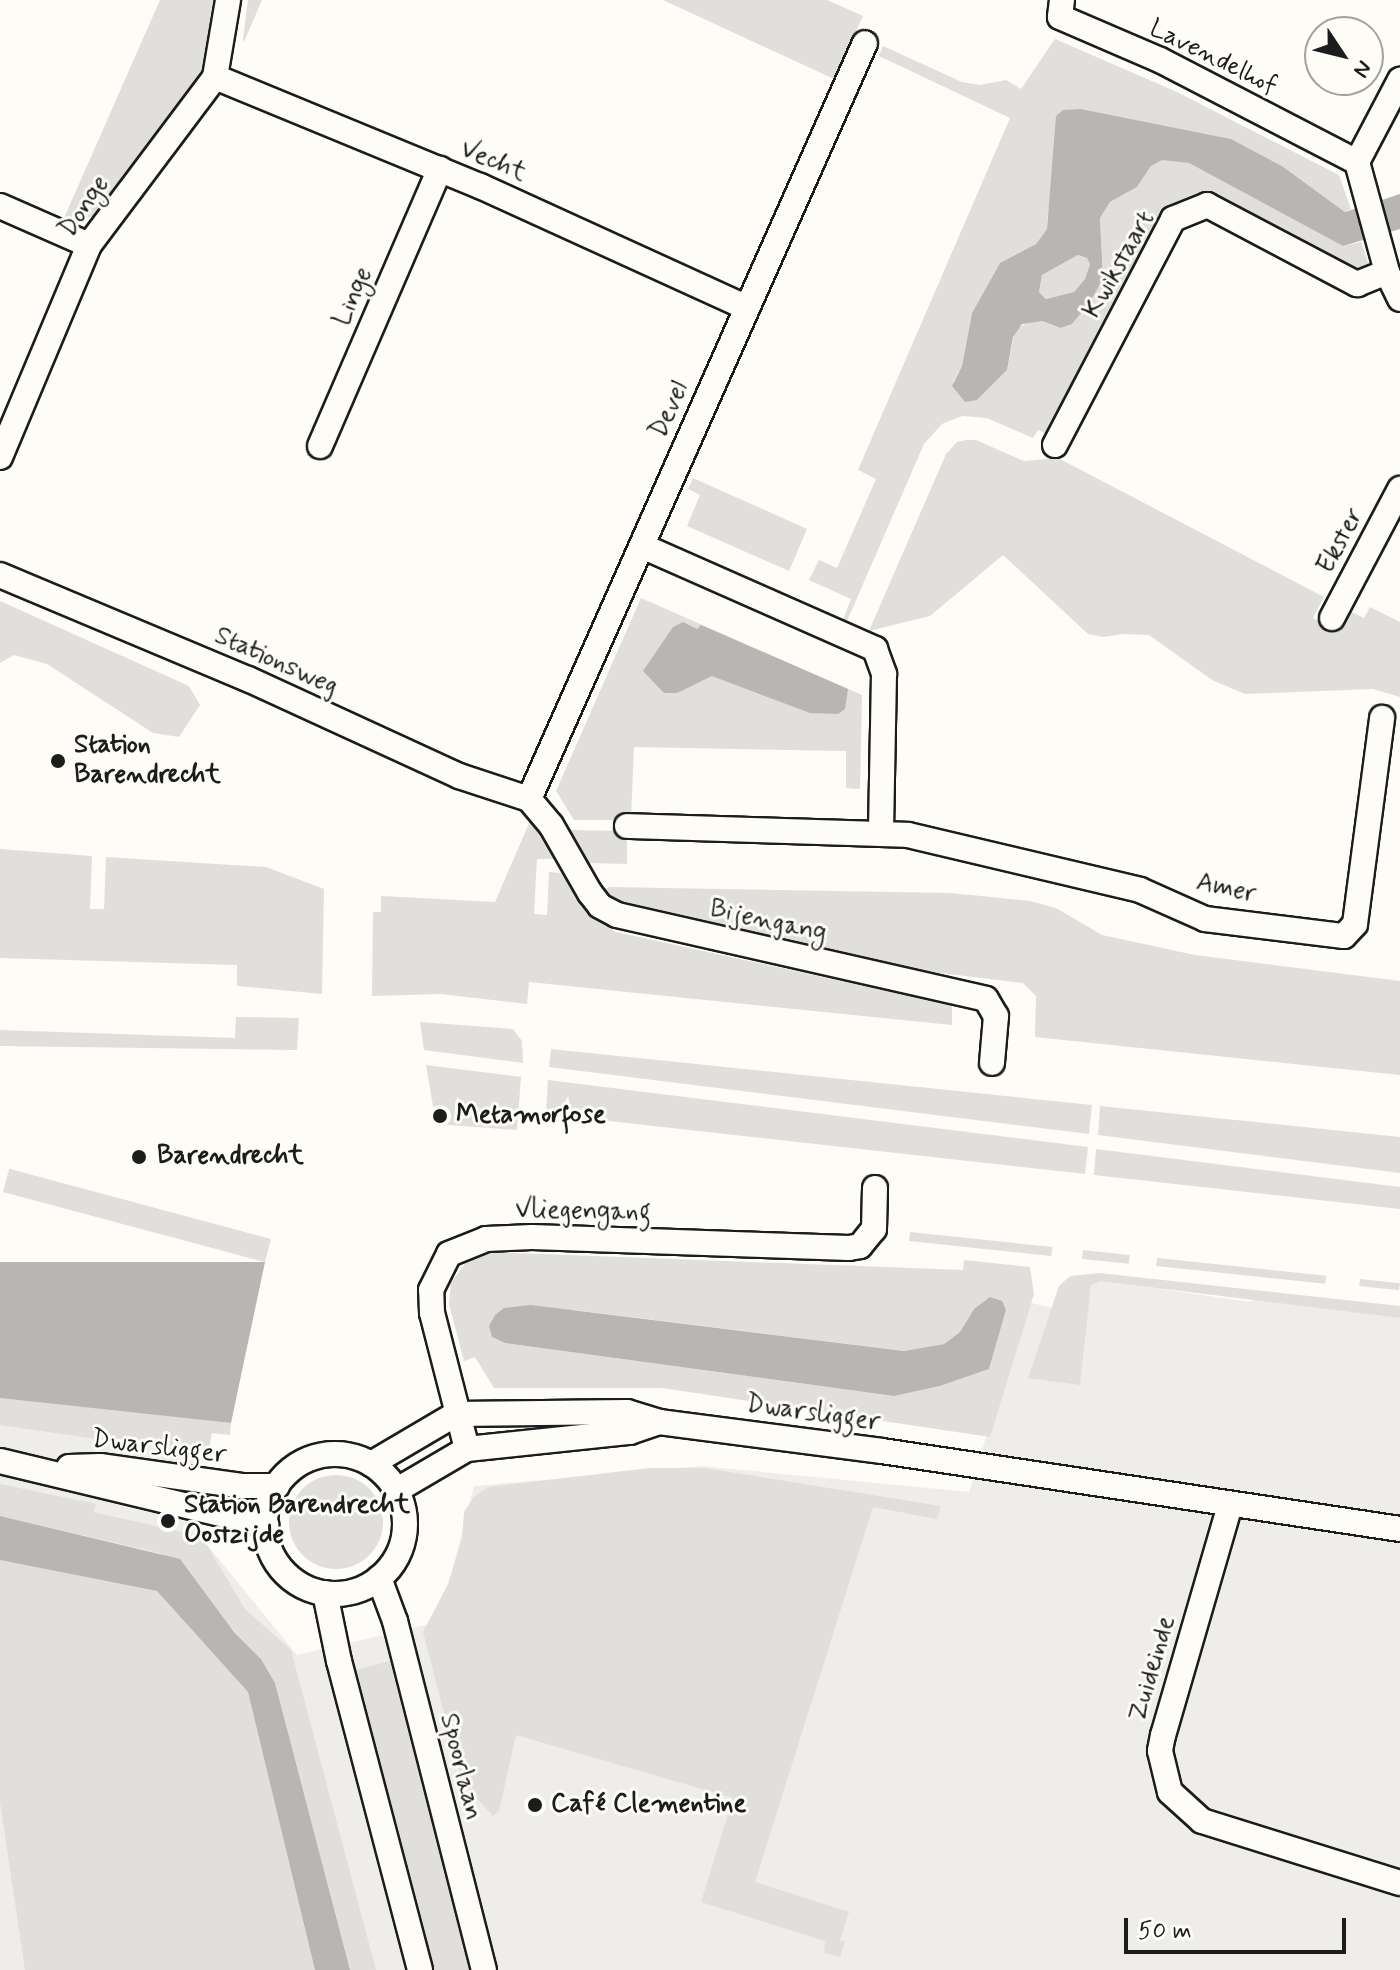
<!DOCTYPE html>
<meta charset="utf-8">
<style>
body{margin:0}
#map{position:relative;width:1400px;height:1970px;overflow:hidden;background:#fdfcf7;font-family:Mynerve,sans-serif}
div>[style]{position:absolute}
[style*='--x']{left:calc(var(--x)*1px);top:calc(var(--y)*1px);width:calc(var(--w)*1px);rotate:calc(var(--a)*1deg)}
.built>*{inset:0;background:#eeede9}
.green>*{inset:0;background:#e0dfdb;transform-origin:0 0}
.round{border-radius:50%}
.water>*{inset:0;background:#b7b6b2}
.roads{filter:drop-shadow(2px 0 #1c1c1c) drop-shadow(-2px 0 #1c1c1c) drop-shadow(0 2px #1c1c1c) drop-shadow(0 -2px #1c1c1c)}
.street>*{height:24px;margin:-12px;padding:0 12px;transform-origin:12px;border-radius:12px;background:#fdfcf7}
.street>.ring{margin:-12px;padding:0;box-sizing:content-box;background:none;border:24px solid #fdfcf7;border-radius:50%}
.dots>*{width:22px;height:22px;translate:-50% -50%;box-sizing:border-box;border:4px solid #fdfcf7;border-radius:50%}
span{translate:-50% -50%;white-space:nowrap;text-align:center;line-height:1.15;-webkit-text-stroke:6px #fdfcf7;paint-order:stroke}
.street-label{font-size:26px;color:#1c1c1c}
.poi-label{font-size:26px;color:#1c1c1c;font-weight:700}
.left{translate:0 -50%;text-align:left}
.north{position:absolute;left:1304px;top:16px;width:80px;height:80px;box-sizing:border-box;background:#fdfcf7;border:2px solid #a3a29f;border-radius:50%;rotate:125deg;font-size:22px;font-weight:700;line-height:32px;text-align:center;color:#1c1c1c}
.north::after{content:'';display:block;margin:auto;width:28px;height:36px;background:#1c1c1c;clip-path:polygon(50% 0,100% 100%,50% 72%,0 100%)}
.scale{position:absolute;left:1124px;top:1918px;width:222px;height:36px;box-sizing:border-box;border:4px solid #1c1c1c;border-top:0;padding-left:10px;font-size:24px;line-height:28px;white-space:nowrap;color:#1c1c1c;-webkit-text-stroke:6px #fdfcf7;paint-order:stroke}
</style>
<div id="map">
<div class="built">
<div style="clip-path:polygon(1086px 1278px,1250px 1302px,1254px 1299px,1400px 1318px,1400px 1970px,0 1970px,0 1375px,211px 1407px,190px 1524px,297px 1655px,439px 1622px,474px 1486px,701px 1466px,969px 1492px,1028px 1302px,1052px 1308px)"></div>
</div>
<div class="green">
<div style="clip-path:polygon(160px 0,213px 0,203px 68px,98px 214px,77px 222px,64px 218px)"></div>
<div style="clip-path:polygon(248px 0,262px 0,244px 42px,243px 39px)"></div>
<div style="clip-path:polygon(663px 0,827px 0,863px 16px,834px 79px)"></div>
<div style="clip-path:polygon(1055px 39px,1177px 92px,1339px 175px,1351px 209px,1345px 212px,1282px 166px,1231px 139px,1081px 109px,1048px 212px,1047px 229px,1036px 244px,1000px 263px,972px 313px,962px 366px,953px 382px,977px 400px,1007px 370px,1015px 330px,1030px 321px,1042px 321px,1062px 328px,1072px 324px,1088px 305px,1103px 278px,1100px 218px,1110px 202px,1137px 187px,1151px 166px,1162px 159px,1189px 163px,1343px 246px,1361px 242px,1370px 268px,1358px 272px,1211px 195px,1165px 209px,1047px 434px,1038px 430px,1033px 438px,987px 418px,962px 416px,942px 424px,924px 444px,847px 621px,843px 620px,851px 599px,809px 580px,819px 560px,837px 568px,876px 479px,858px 470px,1010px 118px,879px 56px,883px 46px,962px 82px,980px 85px,1006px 80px,1021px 89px)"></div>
<div style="clip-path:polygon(1078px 255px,1087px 258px,1090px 264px,1085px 279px,1074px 292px,1046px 299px,1039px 292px,1042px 275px)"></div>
<div style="clip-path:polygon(966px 440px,976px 440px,1024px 461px,1058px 458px,1324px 597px,1313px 618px,1339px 631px,1350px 611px,1364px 618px,1370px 607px,1400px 622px,1400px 697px,1373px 689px,1245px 694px,1212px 680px,1149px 635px,1123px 634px,1103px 637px,1088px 634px,1003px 555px,930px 616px,869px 631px,946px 454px,957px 442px)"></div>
<div style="clip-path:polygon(693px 478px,807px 529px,789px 571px,687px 526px,700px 495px,688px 489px)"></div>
<div style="clip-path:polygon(641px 598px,862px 695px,860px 789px,846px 788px,846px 751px,634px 747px,631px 820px,574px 820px,556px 791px)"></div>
<div style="clip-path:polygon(0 601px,189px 686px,200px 705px,179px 737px,153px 733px,47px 664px,14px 655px,0 663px)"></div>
<div style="clip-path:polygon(530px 821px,555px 859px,537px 859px,534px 914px,547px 915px,549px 872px,563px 873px,590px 916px,616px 932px,952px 1005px,952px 1025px,529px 982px,527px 1004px,440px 994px,372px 996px,373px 912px,381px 912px,381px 896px,495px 902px)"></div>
<div style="clip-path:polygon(570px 830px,627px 831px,627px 864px,589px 863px)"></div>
<div style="clip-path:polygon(0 849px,92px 856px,90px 909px,104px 909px,106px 857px,266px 867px,324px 889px,322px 994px,237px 986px,237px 965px,0 958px)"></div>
<div style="clip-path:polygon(610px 887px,951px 893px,1030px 901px,1056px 908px,1102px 935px,1195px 955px,1400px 981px,1400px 1075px,1035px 1037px,1036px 996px,1023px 983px,917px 970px,620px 905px,605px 889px)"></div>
<div style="clip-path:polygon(236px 1017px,299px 1018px,297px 1050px,0 1046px,0 1030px,235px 1038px)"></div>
<div style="clip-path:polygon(420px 1022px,513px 1029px,522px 1041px,523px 1063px,424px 1050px)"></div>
<div style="clip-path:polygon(551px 1049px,1092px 1105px,1089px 1134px,549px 1067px)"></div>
<div style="clip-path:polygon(426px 1065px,521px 1077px,517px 1130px,436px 1124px)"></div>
<div style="clip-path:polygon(548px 1080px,1088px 1147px,1085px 1174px,546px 1114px)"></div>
<div style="clip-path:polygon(1100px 1106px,1400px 1137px,1400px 1173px,1098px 1135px)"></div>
<div style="clip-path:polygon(1096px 1149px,1400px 1187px,1400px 1209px,1094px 1175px)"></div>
<div style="left:910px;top:1232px;width:143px;height:9px;rotate:6deg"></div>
<div style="left:271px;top:1239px;width:24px;height:271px;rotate:105deg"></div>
<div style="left:1083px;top:1250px;width:47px;height:9px;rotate:6deg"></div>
<div style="clip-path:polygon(evenodd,491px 1252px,963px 1270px,964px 1260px,1030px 1267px,1034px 1294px,990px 1437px,662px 1388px,494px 1388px,475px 1357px,464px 1361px,449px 1304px,451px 1283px,467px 1261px,491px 1252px,974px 1309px,1006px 1310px,989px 1369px,940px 1386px,894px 1396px,505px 1343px,492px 1337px,574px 1310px,904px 1351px,944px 1344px,960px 1332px,974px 1309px)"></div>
<div style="left:1157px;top:1258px;width:170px;height:8px;rotate:6deg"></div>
<div style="clip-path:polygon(1100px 1273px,1400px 1306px,1400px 1318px,1100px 1281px,1091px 1285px,1080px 1385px,1028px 1378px,1059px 1286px,1070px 1276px)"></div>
<div style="left:1360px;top:1279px;width:40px;height:7px;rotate:6deg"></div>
<div style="clip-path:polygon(0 1398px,231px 1423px,230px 1435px,212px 1433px,209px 1449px,104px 1440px,0 1425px)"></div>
<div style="clip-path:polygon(649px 1468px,705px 1468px,941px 1506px,937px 1519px,873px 1507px,755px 1882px,849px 1912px,840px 1940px,845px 1941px,840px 1957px,824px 1953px,825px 1941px,701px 1902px,733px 1798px,516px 1735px,499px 1811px,493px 1816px,462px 1782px,423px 1632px,448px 1584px,462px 1539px,464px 1512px,474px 1497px,488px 1487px)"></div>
<div class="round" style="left:289px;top:1475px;width:94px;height:94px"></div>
<div style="clip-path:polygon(0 1484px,96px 1504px,93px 1512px,196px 1535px,205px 1542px,245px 1609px,291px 1650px,376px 1970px,350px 1970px,275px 1683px,261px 1659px,160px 1553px,0 1516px)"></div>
<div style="clip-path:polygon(0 1560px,157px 1591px,248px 1692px,315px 1970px,25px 1970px,0 1802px)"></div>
<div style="left:393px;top:1660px;width:321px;height:41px;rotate:75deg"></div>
</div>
<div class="water">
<div style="clip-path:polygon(evenodd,1081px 109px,1231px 139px,1282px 166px,1345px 212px,1400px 194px,1400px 229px,1343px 246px,1189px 163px,1162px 160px,1151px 166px,1137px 187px,1110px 202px,1100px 218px,1103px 279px,1088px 305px,1072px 324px,1061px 328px,1042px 321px,1022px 324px,1013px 337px,1007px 370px,977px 400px,965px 402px,952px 386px,962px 366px,972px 313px,1000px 263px,1036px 244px,1047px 229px,1056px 116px,1063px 110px,1081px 109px,1078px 255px,1087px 258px,1090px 264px,1085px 279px,1074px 292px,1046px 299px,1039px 292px,1042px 275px,1078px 255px)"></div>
<div style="clip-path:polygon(683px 622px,697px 629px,701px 625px,848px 689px,845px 709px,838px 714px,810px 713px,712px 676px,677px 693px,664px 693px,643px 671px,673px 627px)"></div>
<div style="clip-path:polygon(0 1262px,265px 1262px,231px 1423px,0 1398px)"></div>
<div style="clip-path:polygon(990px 1297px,1002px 1301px,1006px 1310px,989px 1369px,940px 1386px,894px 1396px,505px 1343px,492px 1337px,489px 1326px,495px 1315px,504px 1308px,531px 1305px,904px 1351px,944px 1344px,960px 1332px,974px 1309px)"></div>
<div style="clip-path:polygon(0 1516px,180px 1559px,234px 1632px,261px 1659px,275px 1683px,350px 1970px,315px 1970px,248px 1692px,157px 1591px,0 1560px)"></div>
</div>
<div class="roads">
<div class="street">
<div style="--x:1062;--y:0;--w:17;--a:97"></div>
<div style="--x:1060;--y:17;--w:109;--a:23.3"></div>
<div style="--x:1160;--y:60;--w:222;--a:27.4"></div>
<div style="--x:215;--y:77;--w:287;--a:22.4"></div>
<div style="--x:480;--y:186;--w:292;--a:24.5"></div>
<div style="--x:1357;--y:162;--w:114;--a:74.7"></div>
<div style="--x:1387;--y:272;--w:30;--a:64"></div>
<div style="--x:1357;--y:162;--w:93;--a:-62.3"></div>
<div style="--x:0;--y:206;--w:97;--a:23.7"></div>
<div style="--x:1055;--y:445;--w:255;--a:-62.4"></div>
<div style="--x:1173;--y:219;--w:37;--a:-22"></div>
<div style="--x:1207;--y:205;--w:170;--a:27.8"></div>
<div style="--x:1357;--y:284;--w:32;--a:-22"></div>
<div style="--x:320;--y:446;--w:302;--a:-66.6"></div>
<div style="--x:0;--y:457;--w:230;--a:-67.2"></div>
<div style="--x:89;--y:245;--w:210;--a:-53.1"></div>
<div style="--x:215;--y:77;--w:78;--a:-80.4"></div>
<div style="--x:642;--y:546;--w:255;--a:23.8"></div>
<div style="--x:875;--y:649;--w:27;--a:70"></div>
<div style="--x:884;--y:674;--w:160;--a:91.1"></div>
<div style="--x:0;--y:575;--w:269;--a:22.8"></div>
<div style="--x:248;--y:679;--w:232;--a:24.7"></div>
<div style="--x:459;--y:776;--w:74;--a:18.2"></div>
<div style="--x:529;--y:799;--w:34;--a:50"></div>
<div style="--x:551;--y:825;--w:78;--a:60.2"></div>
<div style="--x:590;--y:893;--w:16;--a:52"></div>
<div style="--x:600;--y:906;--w:19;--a:28"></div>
<div style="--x:617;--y:915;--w:378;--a:12.8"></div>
<div style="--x:986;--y:999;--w:20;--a:60"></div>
<div style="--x:996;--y:1016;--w:47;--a:94.9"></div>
<div style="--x:1332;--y:618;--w:146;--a:-62.2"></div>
<div style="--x:529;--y:799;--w:827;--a:-66.04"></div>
<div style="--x:627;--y:826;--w:281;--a:1.8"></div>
<div style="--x:908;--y:835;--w:238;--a:13.3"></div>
<div style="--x:1140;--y:890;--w:71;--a:24"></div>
<div style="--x:1205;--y:919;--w:140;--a:7"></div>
<div style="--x:1344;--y:936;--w:16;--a:-47"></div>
<div style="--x:1355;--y:924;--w:208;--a:-82.5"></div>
<div style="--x:467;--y:1449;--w:140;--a:-104.4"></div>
<div style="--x:432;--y:1313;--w:23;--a:-92"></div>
<div style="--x:431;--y:1290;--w:40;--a:-63.4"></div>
<div style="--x:449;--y:1254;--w:40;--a:-22"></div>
<div style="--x:486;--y:1239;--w:46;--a:-2.5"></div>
<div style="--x:532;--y:1237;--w:317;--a:2"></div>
<div style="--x:849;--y:1248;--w:11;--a:-10"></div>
<div style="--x:860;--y:1246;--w:22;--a:-51"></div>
<div style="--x:874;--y:1229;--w:41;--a:-88.6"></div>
<div class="ring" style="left:265px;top:1454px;width:116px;height:116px"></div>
<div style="--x:0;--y:1461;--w:274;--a:13.5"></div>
<div style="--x:371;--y:1464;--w:99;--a:-30.5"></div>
<div style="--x:456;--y:1414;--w:171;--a:-0.7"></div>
<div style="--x:627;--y:1412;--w:34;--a:17"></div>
<div style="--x:659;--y:1422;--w:225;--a:7.4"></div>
<div style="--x:882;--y:1451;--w:524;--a:8.56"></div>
<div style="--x:69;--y:1467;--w:31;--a:-2"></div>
<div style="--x:100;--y:1466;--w:143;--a:8"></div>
<div style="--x:242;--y:1486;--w:35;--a:0"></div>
<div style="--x:397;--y:1490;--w:81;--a:-30.4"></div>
<div style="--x:467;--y:1449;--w:164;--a:-6"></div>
<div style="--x:630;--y:1432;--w:31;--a:-19"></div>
<div style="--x:1230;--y:1505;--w:240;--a:106.2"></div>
<div style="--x:1163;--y:1735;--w:16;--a:101"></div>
<div style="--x:1160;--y:1751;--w:42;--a:76.3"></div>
<div style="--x:1170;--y:1792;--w:43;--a:42.2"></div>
<div style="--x:1202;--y:1821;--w:207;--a:17.4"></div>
<div style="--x:379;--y:1578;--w:46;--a:69.6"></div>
<div style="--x:395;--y:1621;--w:360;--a:75.7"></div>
<div style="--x:325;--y:1593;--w:69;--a:78.4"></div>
<div style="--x:339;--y:1661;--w:319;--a:75.3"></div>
</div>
</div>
<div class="dots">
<div style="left:58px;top:761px;background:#1c1c1c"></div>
<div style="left:440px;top:1116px;background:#1c1c1c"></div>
<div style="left:139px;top:1157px;background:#1c1c1c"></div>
<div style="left:168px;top:1521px;background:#1c1c1c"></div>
<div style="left:535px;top:1805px;background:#1c1c1c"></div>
</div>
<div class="street-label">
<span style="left:1213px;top:58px;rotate:26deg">Lavendelhof</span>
<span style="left:493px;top:162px;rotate:23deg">Vecht</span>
<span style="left:85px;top:207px;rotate:-56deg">Donge</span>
<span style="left:1120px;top:265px;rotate:-61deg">Kwikstaart</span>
<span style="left:354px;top:297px;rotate:-67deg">Linge</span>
<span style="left:670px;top:410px;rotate:-66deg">Devel</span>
<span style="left:1341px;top:541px;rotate:-62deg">Ekster</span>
<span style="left:276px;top:662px;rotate:24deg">Stationsweg</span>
<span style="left:1226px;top:889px;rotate:12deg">Amer</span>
<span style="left:768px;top:922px;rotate:12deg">Bijengang</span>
<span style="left:583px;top:1212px;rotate:1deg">Vliegengang</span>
<span style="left:813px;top:1414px;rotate:8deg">Dwarsligger</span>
<span style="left:159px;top:1448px;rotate:7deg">Dwarsligger</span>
<span style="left:1153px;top:1669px;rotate:-74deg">Zuideinde</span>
<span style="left:460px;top:1767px;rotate:76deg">Spoorlaan</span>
</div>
<div class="poi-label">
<span class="left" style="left:74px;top:761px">Station<br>Barendrecht</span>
<span class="left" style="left:456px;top:1116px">Metamorfose</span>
<span class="left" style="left:157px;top:1157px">Barendrecht</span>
<span class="left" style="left:184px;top:1521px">Station Barendrecht<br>Oostzijde</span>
<span class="left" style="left:551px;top:1805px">Café Clementine</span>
</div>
<div class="north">N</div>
<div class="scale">50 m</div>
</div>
